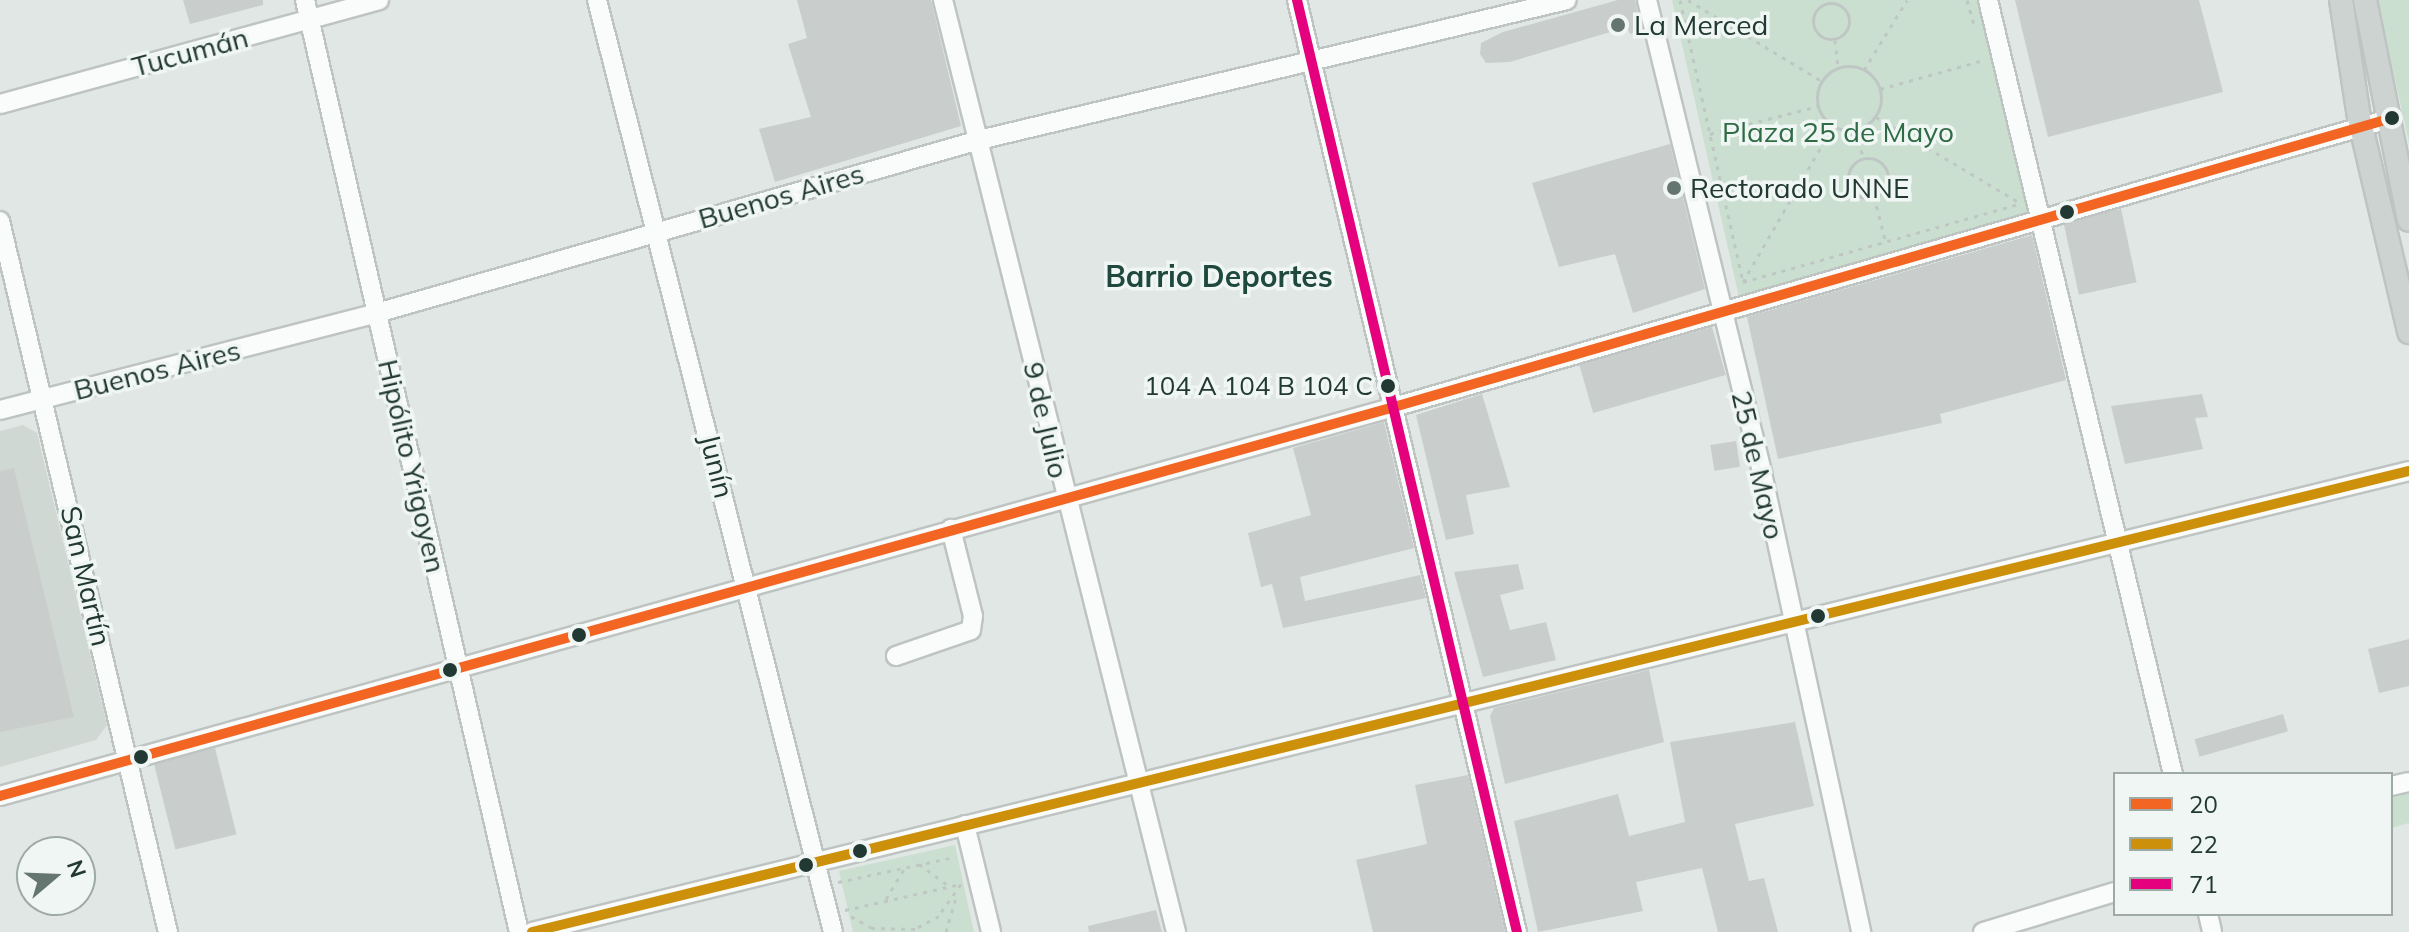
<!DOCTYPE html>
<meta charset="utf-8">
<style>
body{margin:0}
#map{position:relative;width:2409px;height:932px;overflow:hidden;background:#e1e7e4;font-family:Mulish,sans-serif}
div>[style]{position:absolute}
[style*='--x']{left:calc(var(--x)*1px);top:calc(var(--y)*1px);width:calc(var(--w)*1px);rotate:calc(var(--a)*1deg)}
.built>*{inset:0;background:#d0d8d4}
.green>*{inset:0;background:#cbdfd1}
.building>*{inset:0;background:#c9cecc;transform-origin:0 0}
.path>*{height:3px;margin-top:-1.5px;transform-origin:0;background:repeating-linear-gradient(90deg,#bfc7c5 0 4px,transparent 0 10px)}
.path>.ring{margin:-1.5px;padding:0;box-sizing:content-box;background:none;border:3px solid #bfc7c5;border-radius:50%}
.roads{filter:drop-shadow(2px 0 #bec4c1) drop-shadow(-2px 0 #bec4c1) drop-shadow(0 2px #bec4c1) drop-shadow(0 -2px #bec4c1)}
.minor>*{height:18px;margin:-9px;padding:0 9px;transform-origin:9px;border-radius:9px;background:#fafbfb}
.major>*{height:22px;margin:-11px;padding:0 11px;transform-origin:11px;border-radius:11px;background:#cdd3d1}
.bus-1>*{height:10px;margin:-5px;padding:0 5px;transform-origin:5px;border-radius:5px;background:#f26522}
.bus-2>*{height:10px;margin:-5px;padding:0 5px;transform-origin:5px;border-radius:5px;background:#cc900a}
.bus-3>*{height:10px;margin:-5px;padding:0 5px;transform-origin:5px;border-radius:5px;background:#e5007d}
.dots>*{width:22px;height:22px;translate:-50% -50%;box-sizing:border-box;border:4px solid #eff6f3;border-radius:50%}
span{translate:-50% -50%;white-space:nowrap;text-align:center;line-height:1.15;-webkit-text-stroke:7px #eff6f3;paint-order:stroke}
.bus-label{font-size:26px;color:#223832}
.right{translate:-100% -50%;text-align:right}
.poi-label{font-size:28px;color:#223832}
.left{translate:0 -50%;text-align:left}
.street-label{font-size:28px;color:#223832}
.park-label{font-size:28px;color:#2f6c46}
.neighbourhood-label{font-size:30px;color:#1f493e;font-weight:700}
.legend{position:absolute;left:2113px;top:772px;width:280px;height:144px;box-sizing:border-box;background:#eff6f3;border:2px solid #9daaa6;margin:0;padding:10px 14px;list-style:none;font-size:24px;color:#223832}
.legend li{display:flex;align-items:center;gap:16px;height:40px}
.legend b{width:40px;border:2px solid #9daaa6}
.north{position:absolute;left:16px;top:836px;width:80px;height:80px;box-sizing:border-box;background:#eff6f3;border:2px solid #9daaa6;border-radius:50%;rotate:71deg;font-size:22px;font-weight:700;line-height:32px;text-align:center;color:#223832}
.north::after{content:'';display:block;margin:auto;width:28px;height:36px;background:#657570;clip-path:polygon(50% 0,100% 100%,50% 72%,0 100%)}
</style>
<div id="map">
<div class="built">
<div style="clip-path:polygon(23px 425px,37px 433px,107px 725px,96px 740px,0 767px,0 431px)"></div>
</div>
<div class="green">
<div style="clip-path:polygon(1672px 0,1981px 0,2037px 215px,1739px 297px)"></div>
<div style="clip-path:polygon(2376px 0,2409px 0,2409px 143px,2404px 119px)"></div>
<div style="clip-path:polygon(2409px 787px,2409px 823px,2391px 828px,2391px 792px)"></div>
<div style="clip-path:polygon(955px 845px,974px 932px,853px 932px,839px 871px)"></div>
</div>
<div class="building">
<div style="clip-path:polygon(183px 0,263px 0,263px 5px,190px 24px)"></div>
<div style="clip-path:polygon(797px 0,931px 0,961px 126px,775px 182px,759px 129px,811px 117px,788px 44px,807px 38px)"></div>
<div style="clip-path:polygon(1618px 0,1635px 0,1642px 30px,1630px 34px,1627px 27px,1510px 62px,1486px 63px,1480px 54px,1481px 43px,1503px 32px)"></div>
<div style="clip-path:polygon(2015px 0,2199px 0,2223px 92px,2048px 137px)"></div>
<div style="clip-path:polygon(1670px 144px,1705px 289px,1633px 313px,1615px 254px,1559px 267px,1532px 183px)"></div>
<div style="left:2121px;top:209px;width:75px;height:59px;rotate:78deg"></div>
<div style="clip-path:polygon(2032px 235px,2066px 380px,1940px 414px,1942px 423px,1778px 459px,1747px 317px)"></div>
<div style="left:1712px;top:327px;width:50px;height:138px;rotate:74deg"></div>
<div style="clip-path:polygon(1482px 394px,1510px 487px,1466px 495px,1474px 534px,1446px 540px,1416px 415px)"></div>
<div style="clip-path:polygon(2202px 394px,2208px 417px,2195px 418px,2203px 449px,2125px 464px,2111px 406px)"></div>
<div style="clip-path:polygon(1384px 422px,1414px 548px,1300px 577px,1305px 601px,1420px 575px,1426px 598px,1283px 628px,1272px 584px,1261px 587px,1248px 533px,1311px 515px,1293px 448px)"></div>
<div style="left:1736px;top:441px;width:26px;height:26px;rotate:81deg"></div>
<div style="clip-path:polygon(14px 468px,74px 717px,0 732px,0 471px)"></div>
<div style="clip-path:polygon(1518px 564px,1524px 589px,1500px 595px,1510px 630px,1546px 622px,1556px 660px,1483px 677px,1454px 572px)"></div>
<div style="clip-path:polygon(2409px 639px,2409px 686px,2379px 693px,2368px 649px)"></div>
<div style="clip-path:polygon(1649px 670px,1664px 742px,1505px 784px,1490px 716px,1494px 708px)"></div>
<div style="left:2283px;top:714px;width:18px;height:92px;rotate:74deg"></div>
<div style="clip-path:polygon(1795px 722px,1814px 806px,1735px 824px,1749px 881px,1764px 878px,1778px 932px,1718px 932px,1702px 868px,1636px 882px,1643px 911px,1538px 932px,1514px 821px,1618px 794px,1629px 836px,1685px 822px,1670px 742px)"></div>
<div style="left:215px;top:748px;width:89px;height:63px;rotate:76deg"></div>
<div style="clip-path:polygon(1468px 775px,1505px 932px,1373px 932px,1356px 860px,1427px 844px,1415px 785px)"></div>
<div style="clip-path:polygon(1156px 910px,1162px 932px,1089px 932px,1088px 926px)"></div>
</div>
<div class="path">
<div style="--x:1680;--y:0;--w:289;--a:77.4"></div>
<div style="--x:1743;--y:282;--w:287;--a:-15.8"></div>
<div style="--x:1688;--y:0;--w:157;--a:31.2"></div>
<div style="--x:1967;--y:0;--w:25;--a:74"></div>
<div class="ring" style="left:1813px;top:3px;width:33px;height:33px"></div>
<div style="--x:1835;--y:40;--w:28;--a:84"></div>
<div class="ring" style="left:1817px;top:66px;width:61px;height:61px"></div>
<div style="--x:1864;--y:70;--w:82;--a:-58.4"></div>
<div style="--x:1880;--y:89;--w:108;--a:-15.6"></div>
<div style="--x:1876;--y:117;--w:164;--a:30.8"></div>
<div style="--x:1852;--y:132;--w:28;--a:64"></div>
<div style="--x:1710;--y:134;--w:112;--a:-14.5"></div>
<div class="ring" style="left:1848px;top:158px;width:37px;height:37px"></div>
<div style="--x:1874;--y:196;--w:44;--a:75.7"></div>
<div style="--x:1743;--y:282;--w:180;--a:-60"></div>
<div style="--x:919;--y:864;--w:36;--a:36"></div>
<div style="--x:838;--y:882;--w:120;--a:-12.1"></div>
<div style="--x:886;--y:899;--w:35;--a:-59"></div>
<div style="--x:845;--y:910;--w:119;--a:-12.6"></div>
<div style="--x:961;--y:884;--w:39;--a:125"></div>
<div style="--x:939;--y:916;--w:27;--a:152"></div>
<div style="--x:915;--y:929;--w:43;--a:-178.7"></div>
<div style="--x:872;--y:928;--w:26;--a:-151"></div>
<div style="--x:946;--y:932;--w:36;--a:-74"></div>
</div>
<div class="roads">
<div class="minor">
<div style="--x:305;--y:0;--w:956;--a:77.07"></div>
<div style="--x:597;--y:0;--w:961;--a:75.79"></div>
<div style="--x:943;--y:0;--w:961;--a:75.96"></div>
<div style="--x:1297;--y:0;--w:958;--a:76.72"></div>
<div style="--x:1647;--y:0;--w:487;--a:76.3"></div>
<div style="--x:1762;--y:473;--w:470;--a:77.8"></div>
<div style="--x:1988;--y:0;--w:796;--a:76.56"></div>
<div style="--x:0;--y:104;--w:393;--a:-15.3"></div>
<div style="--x:0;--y:221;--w:731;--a:76.71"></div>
<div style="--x:0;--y:410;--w:389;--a:-14.4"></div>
<div style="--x:377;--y:313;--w:626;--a:-16.03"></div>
<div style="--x:979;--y:140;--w:604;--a:-13.39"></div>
<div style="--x:896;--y:656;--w:79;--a:-19.1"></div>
<div style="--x:971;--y:630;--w:14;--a:-82"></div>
<div style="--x:973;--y:616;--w:90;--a:-104.2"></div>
<div style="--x:2391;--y:786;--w:18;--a:-13"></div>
<div style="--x:0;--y:796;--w:1447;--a:-15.59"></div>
<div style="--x:1394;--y:407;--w:1039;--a:-16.15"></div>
<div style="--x:965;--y:825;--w:110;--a:76.3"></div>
<div style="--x:2208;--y:914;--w:18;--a:77"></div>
<div style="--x:532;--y:932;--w:1933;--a:-13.8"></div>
<div style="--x:1983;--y:932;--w:138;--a:-16.9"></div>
</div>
<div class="major">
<div style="--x:2341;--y:0;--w:119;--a:81.3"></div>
<div style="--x:2359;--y:118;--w:220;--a:76.8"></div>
<div style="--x:2365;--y:0;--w:224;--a:78.7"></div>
</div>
</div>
<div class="bus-1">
<div style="--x:0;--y:796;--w:1447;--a:-15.59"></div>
<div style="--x:1394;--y:407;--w:1039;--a:-16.15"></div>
</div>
<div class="bus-2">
<div style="--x:532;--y:932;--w:1933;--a:-13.8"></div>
</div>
<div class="bus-3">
<div style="--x:1297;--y:0;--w:958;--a:76.72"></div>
</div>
<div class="dots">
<div style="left:1618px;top:25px;background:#657570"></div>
<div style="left:2392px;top:118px;background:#223832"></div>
<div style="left:1674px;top:188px;background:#657570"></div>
<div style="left:2067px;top:212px;background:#223832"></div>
<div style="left:1388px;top:386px;background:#223832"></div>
<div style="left:1818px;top:616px;background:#223832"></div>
<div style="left:579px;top:635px;background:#223832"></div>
<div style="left:450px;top:670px;background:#223832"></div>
<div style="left:141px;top:757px;background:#223832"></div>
<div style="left:860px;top:851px;background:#223832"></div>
<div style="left:806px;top:865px;background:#223832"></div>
</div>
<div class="bus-label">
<span class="right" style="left:1373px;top:386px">104 A 104 B 104 C</span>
</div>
<div class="poi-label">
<span class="left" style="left:1634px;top:25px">La Merced</span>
<span class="left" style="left:1690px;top:188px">Rectorado UNNE</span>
</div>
<div class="street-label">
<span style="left:190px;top:52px;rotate:-15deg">Tucumán</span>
<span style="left:781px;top:196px;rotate:-16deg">Buenos Aires</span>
<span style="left:157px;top:370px;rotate:-14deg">Buenos Aires</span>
<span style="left:1046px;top:420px;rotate:77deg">9 de Julio</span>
<span style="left:1758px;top:465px;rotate:77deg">25 de Mayo</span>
<span style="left:412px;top:466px;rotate:77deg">Hipólito Yrigoyen</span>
<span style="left:717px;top:466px;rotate:76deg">Junín</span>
<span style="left:86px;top:576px;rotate:77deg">San Martín</span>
</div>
<div class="park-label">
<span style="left:1838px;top:132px">Plaza 25 de Mayo</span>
</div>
<div class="neighbourhood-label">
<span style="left:1219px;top:276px">Barrio Deportes</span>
</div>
<ul class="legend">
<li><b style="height:10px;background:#f26522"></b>20</li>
<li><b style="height:10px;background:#cc900a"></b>22</li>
<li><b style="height:10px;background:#e5007d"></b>71</li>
</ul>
<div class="north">N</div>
</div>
